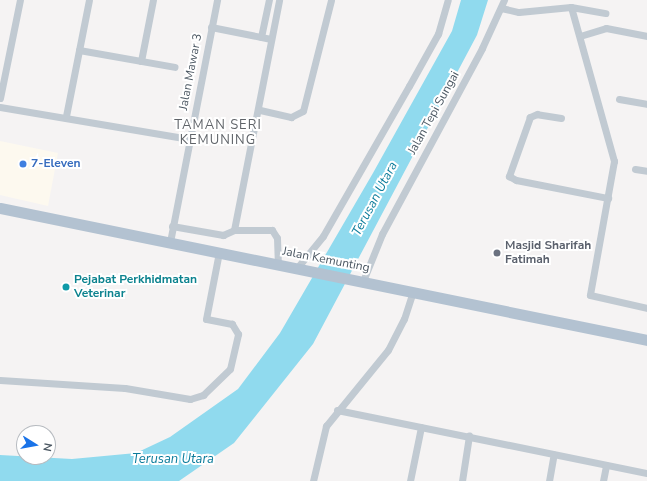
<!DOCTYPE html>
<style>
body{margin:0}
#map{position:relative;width:647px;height:481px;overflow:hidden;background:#f5f3f3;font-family:"Nunito Sans",sans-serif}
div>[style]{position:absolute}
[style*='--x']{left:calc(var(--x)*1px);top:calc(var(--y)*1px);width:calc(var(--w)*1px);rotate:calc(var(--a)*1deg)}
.commercial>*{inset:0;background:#fdf9ef}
.water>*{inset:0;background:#90daee}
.minor>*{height:7px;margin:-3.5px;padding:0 3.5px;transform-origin:3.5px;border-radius:3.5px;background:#c1cad2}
.primary>*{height:11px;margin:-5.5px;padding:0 5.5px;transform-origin:5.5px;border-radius:5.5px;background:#b3c2d1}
.dots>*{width:11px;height:11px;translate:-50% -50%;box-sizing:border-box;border:2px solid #fff;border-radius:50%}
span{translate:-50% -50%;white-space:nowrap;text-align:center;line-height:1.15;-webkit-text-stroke:4px #fff;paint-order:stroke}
.street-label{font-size:12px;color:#4a5661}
.shop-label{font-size:12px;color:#366cbe;font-weight:700}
.left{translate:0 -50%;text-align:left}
.worship-label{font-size:12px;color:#5b616d;font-weight:700}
.culture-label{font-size:12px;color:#0d838f;font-weight:700}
.neighbourhood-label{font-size:13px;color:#5f6368;letter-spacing:1px}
.water-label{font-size:13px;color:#0c7c9b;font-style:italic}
.north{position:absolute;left:16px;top:425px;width:40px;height:40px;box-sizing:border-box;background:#fff;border:1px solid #b7bbc0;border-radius:50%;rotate:101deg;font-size:11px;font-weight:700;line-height:16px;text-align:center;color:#4a5661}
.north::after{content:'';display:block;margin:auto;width:14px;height:18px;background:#1a73e8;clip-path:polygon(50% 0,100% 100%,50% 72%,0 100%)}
</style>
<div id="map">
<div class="commercial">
<div style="clip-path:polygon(0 141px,58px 153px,48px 206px,0 195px)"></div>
</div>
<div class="water">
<div style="clip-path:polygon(461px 0,488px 0,477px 35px,313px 344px,234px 443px,179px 481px,0 481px,0 455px,72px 459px,136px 453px,170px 437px,238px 389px,280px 333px,373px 173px,452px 31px)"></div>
</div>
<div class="minor">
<div style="--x:571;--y:7;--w:160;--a:74.4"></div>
<div style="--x:614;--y:161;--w:136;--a:100.2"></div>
<div style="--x:590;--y:295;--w:58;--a:12.8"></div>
<div style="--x:501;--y:8;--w:18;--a:13"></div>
<div style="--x:519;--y:12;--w:52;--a:-5.5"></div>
<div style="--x:571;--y:7;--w:35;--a:10"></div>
<div style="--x:211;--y:27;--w:61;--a:11.3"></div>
<div style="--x:580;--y:36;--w:27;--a:-17"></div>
<div style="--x:606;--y:28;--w:42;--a:11"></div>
<div style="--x:261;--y:37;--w:38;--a:-78"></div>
<div style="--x:79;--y:50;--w:97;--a:10"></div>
<div style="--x:141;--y:61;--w:62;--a:-78.9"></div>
<div style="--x:0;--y:98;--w:100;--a:-78.5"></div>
<div style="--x:619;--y:99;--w:28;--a:10"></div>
<div style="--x:0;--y:107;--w:192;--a:9.6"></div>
<div style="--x:260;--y:110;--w:32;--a:13"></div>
<div style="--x:291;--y:117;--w:13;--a:-27"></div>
<div style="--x:303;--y:111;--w:114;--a:-75.8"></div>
<div style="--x:66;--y:116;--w:118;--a:-78.8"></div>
<div style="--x:561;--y:118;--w:24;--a:-171"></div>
<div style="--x:537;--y:114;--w:8;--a:157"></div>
<div style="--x:530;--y:117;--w:63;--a:109.6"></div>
<div style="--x:509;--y:176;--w:8;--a:30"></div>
<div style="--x:516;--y:180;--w:94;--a:11.1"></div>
<div style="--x:635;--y:169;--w:12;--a:9"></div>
<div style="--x:172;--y:226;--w:52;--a:10"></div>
<div style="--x:223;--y:235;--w:12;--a:-24"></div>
<div style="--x:234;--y:230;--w:234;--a:-78.9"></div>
<div style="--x:234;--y:230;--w:38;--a:0"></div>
<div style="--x:272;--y:230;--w:9;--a:58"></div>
<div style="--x:277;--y:238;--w:26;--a:88"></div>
<div style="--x:170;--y:242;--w:247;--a:-79"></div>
<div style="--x:297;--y:268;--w:41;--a:-50.9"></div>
<div style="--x:323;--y:236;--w:173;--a:-60.2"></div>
<div style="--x:409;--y:86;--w:60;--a:-60.9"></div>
<div style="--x:438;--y:34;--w:35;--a:-74"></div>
<div style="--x:363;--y:281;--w:51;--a:-68"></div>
<div style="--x:382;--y:234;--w:211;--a:-61.7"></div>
<div style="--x:482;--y:48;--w:53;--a:-65.4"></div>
<div style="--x:0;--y:380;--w:125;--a:3.7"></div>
<div style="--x:125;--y:388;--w:66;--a:9.6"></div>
<div style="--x:190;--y:399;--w:14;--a:-17"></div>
<div style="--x:203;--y:395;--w:37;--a:-44"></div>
<div style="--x:230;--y:369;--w:36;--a:-77"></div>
<div style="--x:238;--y:334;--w:12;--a:-121"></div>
<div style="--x:232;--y:324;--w:26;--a:-169"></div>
<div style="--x:206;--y:319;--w:68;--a:-79"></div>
<div style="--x:337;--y:410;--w:316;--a:11.5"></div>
<div style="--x:313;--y:481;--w:57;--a:-76.7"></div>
<div style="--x:326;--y:426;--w:98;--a:-50.8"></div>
<div style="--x:388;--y:350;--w:35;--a:-63"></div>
<div style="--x:404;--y:319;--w:29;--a:-72"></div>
<div style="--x:410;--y:481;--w:55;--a:-78.5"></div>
<div style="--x:462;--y:481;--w:46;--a:-81.2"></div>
<div style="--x:549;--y:481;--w:27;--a:-80"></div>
<div style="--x:603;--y:481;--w:16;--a:-79"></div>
</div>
<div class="primary">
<div style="--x:0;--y:208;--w:660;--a:11.53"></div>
</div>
<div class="dots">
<div style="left:23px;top:164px;background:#3f7fe0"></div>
<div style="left:497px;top:253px;background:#6b7280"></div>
<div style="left:66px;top:287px;background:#0f9aa8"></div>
</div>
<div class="street-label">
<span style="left:191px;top:72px;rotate:-79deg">Jalan Mawar 3</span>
<span style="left:434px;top:113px;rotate:-61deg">Jalan Tepi Sungai</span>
<span style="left:326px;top:260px;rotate:11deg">Jalan Kemunting</span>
</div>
<div class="shop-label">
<span class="left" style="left:31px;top:164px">7-Eleven</span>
</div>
<div class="worship-label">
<span class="left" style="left:505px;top:253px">Masjid Sharifah<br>Fatimah</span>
</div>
<div class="culture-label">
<span class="left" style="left:74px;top:287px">Pejabat Perkhidmatan<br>Veterinar</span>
</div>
<div class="neighbourhood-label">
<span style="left:218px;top:133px">TAMAN SERI<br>KEMUNING</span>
</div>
<div class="water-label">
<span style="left:375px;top:199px;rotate:-62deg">Terusan Utara</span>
<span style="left:173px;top:459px">Terusan Utara</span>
</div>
<div class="north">N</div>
</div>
